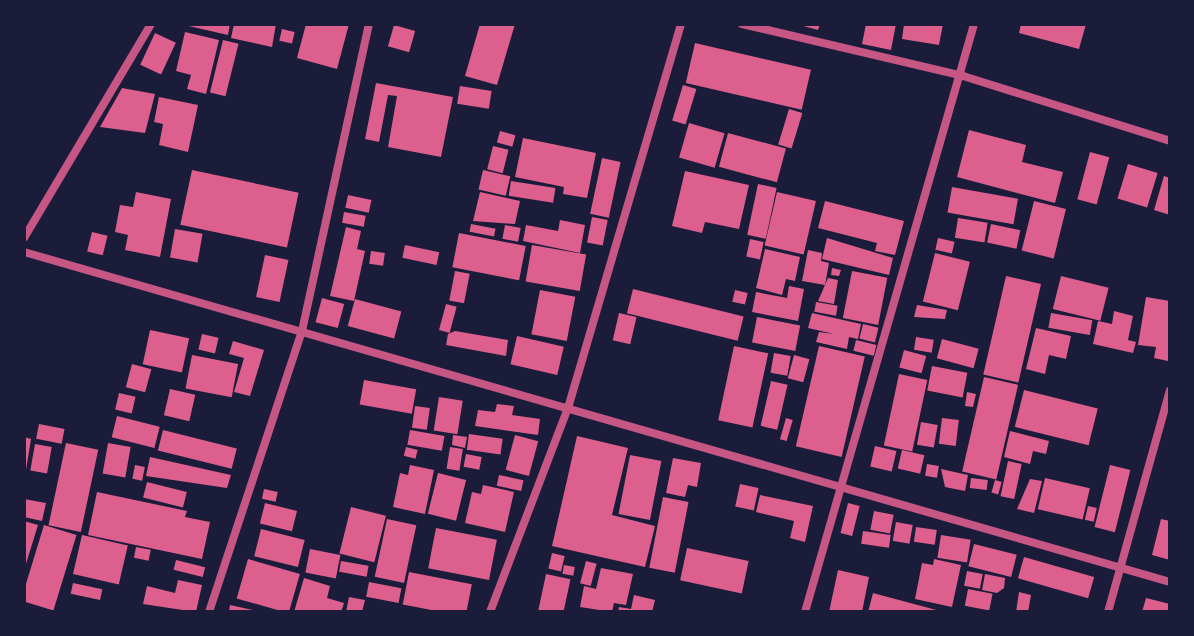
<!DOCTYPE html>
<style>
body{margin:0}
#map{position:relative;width:1194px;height:636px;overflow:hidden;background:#1b1b3a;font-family:Arial,sans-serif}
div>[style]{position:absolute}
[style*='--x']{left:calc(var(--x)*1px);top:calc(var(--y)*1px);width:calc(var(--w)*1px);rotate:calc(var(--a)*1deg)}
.building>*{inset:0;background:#dd5f8e;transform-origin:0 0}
.minor>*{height:8px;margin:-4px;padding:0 4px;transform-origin:4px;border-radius:4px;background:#c65784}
span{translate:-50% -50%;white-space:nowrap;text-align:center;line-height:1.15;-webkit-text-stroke:8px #1b1b3a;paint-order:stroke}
.frame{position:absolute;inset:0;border:26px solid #1b1b3a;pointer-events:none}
</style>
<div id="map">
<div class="building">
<div style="clip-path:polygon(180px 24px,230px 24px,228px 35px)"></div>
<div style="clip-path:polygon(234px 24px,276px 24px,272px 47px,231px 38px)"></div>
<div style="clip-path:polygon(306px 24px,349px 24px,337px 69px,297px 58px)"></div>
<div style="clip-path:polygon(480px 24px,515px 24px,497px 85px,465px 76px)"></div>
<div style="clip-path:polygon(796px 24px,820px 24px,818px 30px)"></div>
<div style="clip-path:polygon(866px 24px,896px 24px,891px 50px,862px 44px)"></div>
<div style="clip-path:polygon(904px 24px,943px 24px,939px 45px,902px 39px)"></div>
<div style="clip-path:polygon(1021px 24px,1086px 24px,1079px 49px,1019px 33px)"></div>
<div style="left:394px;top:25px;width:22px;height:22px;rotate:16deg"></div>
<div style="left:282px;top:29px;width:13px;height:12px;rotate:13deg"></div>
<div style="clip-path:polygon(185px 32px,219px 40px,206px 94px,187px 89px,191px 75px,176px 71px)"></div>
<div style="left:155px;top:33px;width:23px;height:35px;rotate:25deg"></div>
<div style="left:223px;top:40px;width:16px;height:54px;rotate:14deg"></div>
<div style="left:695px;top:43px;width:119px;height:41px;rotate:13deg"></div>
<div style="clip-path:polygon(376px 83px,453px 97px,441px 157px,388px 147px,397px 96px,388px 95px,379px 142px,365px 139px)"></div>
<div style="left:683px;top:85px;width:14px;height:37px;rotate:17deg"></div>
<div style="left:460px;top:86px;width:32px;height:18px;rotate:9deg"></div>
<div style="clip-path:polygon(122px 88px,155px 94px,145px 133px,100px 127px)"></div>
<div style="clip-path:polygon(159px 97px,198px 105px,188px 152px,159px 145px,163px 124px,154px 122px)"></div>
<div style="left:789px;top:109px;width:14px;height:37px;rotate:17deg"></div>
<div style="left:689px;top:123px;width:37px;height:36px;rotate:16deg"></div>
<div style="clip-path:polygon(969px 130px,1026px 145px,1022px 162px,1063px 172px,1055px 203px,957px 177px)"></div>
<div style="left:500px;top:131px;width:16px;height:12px;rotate:15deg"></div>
<div style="left:728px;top:133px;width:60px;height:35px;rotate:15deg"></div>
<div style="clip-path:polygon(523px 138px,596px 153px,587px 198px,563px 194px,564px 187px,515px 177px)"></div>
<div style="left:493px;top:146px;width:16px;height:24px;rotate:14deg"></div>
<div style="left:1090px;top:152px;width:20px;height:49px;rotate:15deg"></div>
<div style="left:602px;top:158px;width:19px;height:57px;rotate:12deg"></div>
<div style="left:1128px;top:164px;width:31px;height:36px;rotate:17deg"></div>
<div style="left:192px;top:170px;width:109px;height:56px;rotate:12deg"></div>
<div style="left:483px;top:170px;width:28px;height:20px;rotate:13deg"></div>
<div style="clip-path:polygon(685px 171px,749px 185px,739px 229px,705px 222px,702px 233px,672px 226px)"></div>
<div style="clip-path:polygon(1164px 176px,1170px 178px,1170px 215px,1154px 210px)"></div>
<div style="left:511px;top:181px;width:45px;height:15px;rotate:9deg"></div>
<div style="left:758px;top:184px;width:19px;height:52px;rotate:12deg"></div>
<div style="left:952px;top:187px;width:67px;height:26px;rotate:10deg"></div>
<div style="clip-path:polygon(136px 192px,171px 199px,160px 257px,125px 250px,128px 235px,115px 232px,120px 205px,133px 207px)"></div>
<div style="clip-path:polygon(480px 192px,520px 201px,515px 224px,473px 221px)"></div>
<div style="left:777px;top:192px;width:40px;height:55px;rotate:13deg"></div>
<div style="left:348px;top:195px;width:24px;height:13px;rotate:12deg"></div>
<div style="clip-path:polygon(825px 201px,904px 221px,895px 255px,875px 251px,877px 243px,818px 228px)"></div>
<div style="left:1034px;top:201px;width:33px;height:51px;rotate:14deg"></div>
<div style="left:344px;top:212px;width:22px;height:11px;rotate:10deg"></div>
<div style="left:592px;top:217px;width:16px;height:26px;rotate:11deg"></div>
<div style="left:958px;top:218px;width:30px;height:20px;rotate:9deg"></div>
<div style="clip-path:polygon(560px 220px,585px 225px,580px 253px,523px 241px,526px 225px,558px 231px)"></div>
<div style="left:471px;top:224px;width:25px;height:8px;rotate:11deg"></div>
<div style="left:991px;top:224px;width:30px;height:19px;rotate:12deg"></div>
<div style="left:505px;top:225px;width:16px;height:14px;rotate:11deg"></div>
<div style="clip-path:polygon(346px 227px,361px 231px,357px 249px,365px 251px,354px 301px,330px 296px)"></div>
<div style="left:175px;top:229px;width:28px;height:29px;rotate:10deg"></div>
<div style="left:92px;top:232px;width:16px;height:20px;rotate:14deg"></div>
<div style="left:459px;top:233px;width:68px;height:35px;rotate:11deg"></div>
<div style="clip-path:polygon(827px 238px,893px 258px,889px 275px,822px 259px)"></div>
<div style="left:938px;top:238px;width:17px;height:12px;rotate:13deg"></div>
<div style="left:750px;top:239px;width:14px;height:18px;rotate:12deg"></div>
<div style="left:405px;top:245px;width:35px;height:13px;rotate:12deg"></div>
<div style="left:532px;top:245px;width:55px;height:37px;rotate:10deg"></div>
<div style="clip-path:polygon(765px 249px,800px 257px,795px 281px,786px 279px,782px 295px,756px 288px)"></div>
<div style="clip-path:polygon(808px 250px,822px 253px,821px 261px,829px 263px,825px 285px,802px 281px)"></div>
<div style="left:371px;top:251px;width:14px;height:13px;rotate:8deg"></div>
<div style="left:935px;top:253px;width:36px;height:50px;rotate:14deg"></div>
<div style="left:265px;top:255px;width:24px;height:43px;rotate:12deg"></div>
<div style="clip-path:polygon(832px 268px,841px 270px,839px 276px,831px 275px)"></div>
<div style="left:455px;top:271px;width:15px;height:30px;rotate:11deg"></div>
<div style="left:852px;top:271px;width:36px;height:48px;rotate:11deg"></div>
<div style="left:1006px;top:276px;width:36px;height:101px;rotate:13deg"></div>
<div style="left:1061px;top:276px;width:49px;height:34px;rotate:14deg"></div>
<div style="clip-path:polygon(828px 278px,838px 280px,834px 304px,818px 301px)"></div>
<div style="clip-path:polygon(789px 286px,804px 289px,798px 321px,752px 312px,756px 292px,787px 298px)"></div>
<div style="left:633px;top:289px;width:114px;height:25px;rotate:14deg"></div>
<div style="left:540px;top:290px;width:36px;height:45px;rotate:11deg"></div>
<div style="left:735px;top:290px;width:13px;height:12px;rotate:13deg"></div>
<div style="clip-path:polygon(1146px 297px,1170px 301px,1168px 361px,1154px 358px,1156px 347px,1138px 345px)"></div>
<div style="left:322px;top:298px;width:23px;height:25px;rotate:15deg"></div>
<div style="left:355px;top:299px;width:48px;height:28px;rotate:15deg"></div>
<div style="left:816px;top:302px;width:22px;height:10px;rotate:10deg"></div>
<div style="left:446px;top:304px;width:11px;height:27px;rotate:15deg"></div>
<div style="clip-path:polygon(917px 305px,947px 310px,945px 319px,914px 317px)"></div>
<div style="clip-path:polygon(1114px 311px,1133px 316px,1128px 340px,1136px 342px,1133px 353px,1093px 344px,1098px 321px,1112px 324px)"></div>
<div style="left:619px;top:313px;width:18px;height:28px;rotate:13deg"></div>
<div style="clip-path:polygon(812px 313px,861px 324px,858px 339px,849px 337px,847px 349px,816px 342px,819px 332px,834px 334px,808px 328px)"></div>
<div style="left:1051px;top:313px;width:42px;height:15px;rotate:10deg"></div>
<div style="left:757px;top:317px;width:44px;height:26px;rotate:11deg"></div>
<div style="left:863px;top:324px;width:16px;height:15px;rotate:14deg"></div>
<div style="clip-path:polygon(1036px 328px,1071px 336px,1066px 359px,1049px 355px,1045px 374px,1026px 369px)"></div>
<div style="left:150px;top:330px;width:40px;height:35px;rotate:12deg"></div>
<div style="clip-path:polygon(455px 331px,508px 340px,506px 356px,446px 345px,448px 334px)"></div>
<div style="left:202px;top:334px;width:17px;height:16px;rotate:13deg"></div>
<div style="left:517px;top:336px;width:48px;height:29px;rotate:13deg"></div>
<div style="left:916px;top:337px;width:18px;height:13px;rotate:9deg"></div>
<div style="left:942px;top:339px;width:38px;height:20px;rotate:15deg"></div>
<div style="left:856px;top:340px;width:21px;height:11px;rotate:14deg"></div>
<div style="clip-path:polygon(233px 341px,264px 350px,250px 396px,234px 392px,244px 358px,229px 354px)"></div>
<div style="left:734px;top:346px;width:35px;height:76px;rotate:12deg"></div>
<div style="left:819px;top:346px;width:47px;height:103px;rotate:13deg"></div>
<div style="left:904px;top:350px;width:23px;height:18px;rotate:15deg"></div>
<div style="left:774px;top:353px;width:17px;height:20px;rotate:10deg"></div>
<div style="left:192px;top:355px;width:47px;height:34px;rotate:11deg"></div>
<div style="left:794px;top:355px;width:16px;height:24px;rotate:15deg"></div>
<div style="left:132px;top:364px;width:20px;height:24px;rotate:15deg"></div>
<div style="left:932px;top:366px;width:36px;height:25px;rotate:11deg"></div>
<div style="left:899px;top:374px;width:29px;height:73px;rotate:12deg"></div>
<div style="left:984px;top:377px;width:35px;height:97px;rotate:13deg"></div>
<div style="left:364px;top:380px;width:53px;height:25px;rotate:10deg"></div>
<div style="left:771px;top:381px;width:17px;height:46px;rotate:13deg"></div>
<div style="left:170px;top:389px;width:26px;height:27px;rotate:13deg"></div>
<div style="left:1024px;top:390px;width:76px;height:38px;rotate:14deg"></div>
<div style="clip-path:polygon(967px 392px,976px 394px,973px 407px,965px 406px)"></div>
<div style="left:119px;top:393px;width:17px;height:17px;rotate:13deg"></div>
<div style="left:439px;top:397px;width:24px;height:34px;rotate:9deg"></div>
<div style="clip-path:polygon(497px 404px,514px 406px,512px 415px,540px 419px,538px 435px,475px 426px,478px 410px,495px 412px)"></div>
<div style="left:415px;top:406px;width:15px;height:22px;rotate:8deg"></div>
<div style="left:117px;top:416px;width:44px;height:22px;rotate:14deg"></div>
<div style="left:786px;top:418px;width:7px;height:22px;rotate:16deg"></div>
<div style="left:942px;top:418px;width:17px;height:26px;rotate:7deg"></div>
<div style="left:921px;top:422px;width:17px;height:23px;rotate:10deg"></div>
<div style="left:39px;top:424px;width:26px;height:15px;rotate:11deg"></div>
<div style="left:163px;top:430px;width:76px;height:21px;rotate:14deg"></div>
<div style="left:410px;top:430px;width:35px;height:15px;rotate:10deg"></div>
<div style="clip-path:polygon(1010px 431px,1049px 441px,1046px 454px,1033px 451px,1030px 464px,1004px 457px)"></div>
<div style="left:469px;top:434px;width:34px;height:16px;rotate:8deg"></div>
<div style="clip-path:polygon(453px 435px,467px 437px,465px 448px,452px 445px)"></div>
<div style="left:515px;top:435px;width:24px;height:36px;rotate:15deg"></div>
<div style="clip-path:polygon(577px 436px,628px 448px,612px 515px,655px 526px,645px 567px,552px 546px)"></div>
<div style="clip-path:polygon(24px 437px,31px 439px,26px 470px,24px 470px)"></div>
<div style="left:66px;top:443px;width:33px;height:84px;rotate:12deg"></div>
<div style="left:108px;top:443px;width:23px;height:31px;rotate:10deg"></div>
<div style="left:35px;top:444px;width:17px;height:27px;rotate:10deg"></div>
<div style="left:875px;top:446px;width:22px;height:21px;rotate:13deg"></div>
<div style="left:406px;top:447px;width:12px;height:9px;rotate:14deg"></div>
<div style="left:450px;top:447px;width:13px;height:22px;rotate:9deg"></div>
<div style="left:902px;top:450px;width:23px;height:19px;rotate:13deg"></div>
<div style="left:466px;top:454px;width:16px;height:13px;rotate:11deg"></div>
<div style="left:630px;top:455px;width:32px;height:60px;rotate:11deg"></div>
<div style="clip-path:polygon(150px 457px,231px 475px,227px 488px,146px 476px)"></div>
<div style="clip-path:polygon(673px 458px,701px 463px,697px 487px,688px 485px,685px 497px,666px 493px)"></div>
<div style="left:1008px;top:461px;width:14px;height:36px;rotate:12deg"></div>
<div style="left:927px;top:464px;width:12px;height:12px;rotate:9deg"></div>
<div style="left:135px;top:465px;width:10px;height:14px;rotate:11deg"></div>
<div style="clip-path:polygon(410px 465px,434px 470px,425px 514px,393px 507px,400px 473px,408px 475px)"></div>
<div style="left:1110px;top:465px;width:21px;height:64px;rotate:14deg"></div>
<div style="clip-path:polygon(941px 469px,968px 475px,965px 491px,945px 487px)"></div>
<div style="left:438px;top:473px;width:29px;height:42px;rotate:14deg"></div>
<div style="left:499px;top:475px;width:25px;height:11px;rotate:12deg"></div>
<div style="left:971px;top:478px;width:17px;height:10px;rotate:7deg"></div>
<div style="left:1045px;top:478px;width:46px;height:32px;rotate:13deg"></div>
<div style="clip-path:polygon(1030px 479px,1042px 481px,1034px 513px,1017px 509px)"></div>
<div style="left:995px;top:480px;width:7px;height:13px;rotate:16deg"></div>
<div style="left:147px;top:482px;width:41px;height:16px;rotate:14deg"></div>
<div style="left:740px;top:484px;width:19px;height:23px;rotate:12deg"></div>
<div style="clip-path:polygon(483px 485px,514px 492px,505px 532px,465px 523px,472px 492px,481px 494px)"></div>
<div style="left:264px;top:489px;width:14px;height:10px;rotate:12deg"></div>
<div style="clip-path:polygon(97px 492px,187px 511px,185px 517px,210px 522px,202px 559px,88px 535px)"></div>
<div style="clip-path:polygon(760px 495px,813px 506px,805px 542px,790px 538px,794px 521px,756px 512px)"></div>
<div style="left:663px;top:497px;width:26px;height:72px;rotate:11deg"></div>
<div style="clip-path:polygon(24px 499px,46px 503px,42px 521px,24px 517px)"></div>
<div style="left:265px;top:503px;width:33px;height:21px;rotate:14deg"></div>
<div style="left:848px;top:503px;width:12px;height:31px;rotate:14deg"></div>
<div style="left:1088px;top:506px;width:9px;height:14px;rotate:13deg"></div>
<div style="left:351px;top:507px;width:36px;height:48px;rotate:14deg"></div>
<div style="left:874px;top:511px;width:20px;height:19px;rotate:11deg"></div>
<div style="left:387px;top:519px;width:30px;height:59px;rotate:12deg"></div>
<div style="clip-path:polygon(1161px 519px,1170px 521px,1170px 560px,1152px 555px)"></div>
<div style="clip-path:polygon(24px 521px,38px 525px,25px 567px,24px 567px)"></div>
<div style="left:896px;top:522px;width:17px;height:19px;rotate:10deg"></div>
<div style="left:44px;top:525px;width:34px;height:79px;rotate:17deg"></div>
<div style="left:916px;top:527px;width:21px;height:15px;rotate:8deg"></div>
<div style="left:436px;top:528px;width:62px;height:41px;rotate:11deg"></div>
<div style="left:261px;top:529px;width:45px;height:28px;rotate:14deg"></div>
<div style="left:863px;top:531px;width:28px;height:13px;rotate:8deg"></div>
<div style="left:82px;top:535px;width:47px;height:40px;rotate:13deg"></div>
<div style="left:941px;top:535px;width:30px;height:23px;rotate:9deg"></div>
<div style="left:974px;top:544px;width:44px;height:23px;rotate:14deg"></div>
<div style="left:136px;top:547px;width:15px;height:11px;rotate:11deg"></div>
<div style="left:687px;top:548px;width:63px;height:33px;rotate:12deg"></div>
<div style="left:310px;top:549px;width:31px;height:24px;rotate:11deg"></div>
<div style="left:552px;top:553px;width:13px;height:16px;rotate:13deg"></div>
<div style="left:1024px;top:557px;width:73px;height:22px;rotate:16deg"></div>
<div style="left:248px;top:559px;width:54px;height:41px;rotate:16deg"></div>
<div style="clip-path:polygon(934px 559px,961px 565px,952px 607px,915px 599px,922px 563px,933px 565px)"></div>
<div style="left:176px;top:560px;width:30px;height:10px;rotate:14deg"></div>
<div style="left:341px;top:561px;width:28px;height:11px;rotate:10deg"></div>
<div style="left:586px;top:561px;width:11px;height:23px;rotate:15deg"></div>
<div style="left:564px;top:565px;width:11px;height:9px;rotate:10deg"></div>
<div style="clip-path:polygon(601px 568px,633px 574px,626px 605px,614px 603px,612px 612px,580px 607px,584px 586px,596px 589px)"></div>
<div style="clip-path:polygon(838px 570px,869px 577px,862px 612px,829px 612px)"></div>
<div style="left:967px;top:571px;width:16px;height:15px;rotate:11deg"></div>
<div style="left:409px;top:572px;width:64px;height:33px;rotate:11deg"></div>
<div style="left:546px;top:574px;width:25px;height:39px;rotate:12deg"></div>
<div style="clip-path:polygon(985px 574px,1005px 578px,1004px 588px,997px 593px,982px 590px)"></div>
<div style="clip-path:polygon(304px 578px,330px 586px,327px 598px,344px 603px,341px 612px,294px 612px)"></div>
<div style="clip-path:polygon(178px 580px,202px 585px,196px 612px,143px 604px,147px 586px,175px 593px)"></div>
<div style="left:369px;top:582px;width:33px;height:15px;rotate:11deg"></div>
<div style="left:73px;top:583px;width:30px;height:11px;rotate:12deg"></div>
<div style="left:968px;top:589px;width:25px;height:17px;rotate:11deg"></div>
<div style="clip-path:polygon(1019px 592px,1031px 595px,1028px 612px,1016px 612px)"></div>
<div style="clip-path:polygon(873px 593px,940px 611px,940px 612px,868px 612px)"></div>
<div style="clip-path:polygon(634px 595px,655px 600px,652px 612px,618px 612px,619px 607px,631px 609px)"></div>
<div style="clip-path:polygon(349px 597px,365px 600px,362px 612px,346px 612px)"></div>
<div style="clip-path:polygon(1146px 598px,1170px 604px,1168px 612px,1142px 612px)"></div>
<div style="clip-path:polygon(230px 605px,257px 611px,257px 612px,229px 612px)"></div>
</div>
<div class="minor">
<div style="--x:742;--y:24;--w:227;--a:13.2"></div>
<div style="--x:963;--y:76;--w:217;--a:17.4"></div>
<div style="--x:24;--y:238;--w:249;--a:-59.3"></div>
<div style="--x:24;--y:252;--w:1193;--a:16.06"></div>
<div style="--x:209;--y:612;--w:296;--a:-71.7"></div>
<div style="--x:302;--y:331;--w:314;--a:-77.7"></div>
<div style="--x:490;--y:612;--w:218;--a:-69.1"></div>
<div style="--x:568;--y:408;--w:400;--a:-73.6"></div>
<div style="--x:805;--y:612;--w:612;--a:-73.96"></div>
<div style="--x:1108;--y:612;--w:230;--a:-74.4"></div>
</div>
<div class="frame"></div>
</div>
